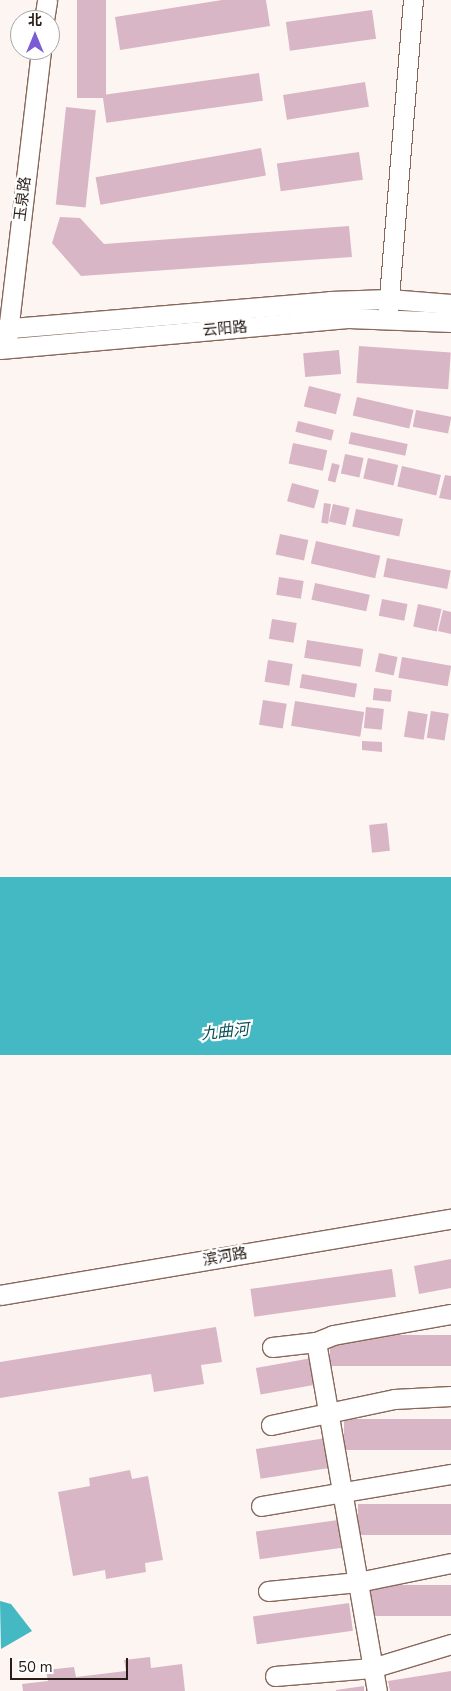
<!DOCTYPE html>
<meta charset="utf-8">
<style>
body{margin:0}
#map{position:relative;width:451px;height:1691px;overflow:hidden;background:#fdf5f2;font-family:"Nunito Sans","Noto Sans SC",sans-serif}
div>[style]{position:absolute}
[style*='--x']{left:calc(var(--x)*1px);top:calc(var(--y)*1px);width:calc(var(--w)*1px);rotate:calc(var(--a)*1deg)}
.water>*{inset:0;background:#44b9c3;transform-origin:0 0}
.building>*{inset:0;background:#d9b6c6;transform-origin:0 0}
.roads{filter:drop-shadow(1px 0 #87685a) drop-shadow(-1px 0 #87685a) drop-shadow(0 1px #87685a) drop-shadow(0 -1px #87685a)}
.minor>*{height:19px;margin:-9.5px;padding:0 9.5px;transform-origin:9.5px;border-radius:9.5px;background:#fff}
span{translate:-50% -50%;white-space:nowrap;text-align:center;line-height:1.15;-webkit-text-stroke:4.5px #fff;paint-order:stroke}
.street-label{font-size:15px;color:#291d17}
.water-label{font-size:16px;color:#084f54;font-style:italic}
.north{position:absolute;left:10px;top:10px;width:50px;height:50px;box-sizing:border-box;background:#fff;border:1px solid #a9a5a2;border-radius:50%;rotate:0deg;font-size:14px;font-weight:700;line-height:20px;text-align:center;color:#291d17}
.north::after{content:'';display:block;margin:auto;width:18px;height:22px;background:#7c5cd6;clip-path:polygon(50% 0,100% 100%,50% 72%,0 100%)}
.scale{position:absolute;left:10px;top:1658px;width:118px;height:22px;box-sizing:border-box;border:2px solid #291d17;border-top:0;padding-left:6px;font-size:15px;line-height:18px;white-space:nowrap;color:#291d17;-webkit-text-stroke:4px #fff;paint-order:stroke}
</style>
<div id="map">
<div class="water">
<div style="left:451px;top:877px;width:178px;height:454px;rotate:90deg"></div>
<div style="clip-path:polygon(0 1601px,11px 1604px,32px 1631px,1px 1649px)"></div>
</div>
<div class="building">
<div style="left:77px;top:0;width:29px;height:98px"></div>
<div style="clip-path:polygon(222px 0,266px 0,270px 26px,120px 50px,115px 17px)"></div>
<div style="left:372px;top:10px;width:29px;height:87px;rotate:82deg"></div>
<div style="left:259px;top:73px;width:28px;height:158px;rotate:82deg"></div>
<div style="left:365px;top:82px;width:25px;height:83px;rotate:81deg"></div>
<div style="left:66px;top:107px;width:30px;height:98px;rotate:6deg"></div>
<div style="left:261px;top:148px;width:28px;height:168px;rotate:80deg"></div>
<div style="left:359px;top:152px;width:28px;height:83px;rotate:82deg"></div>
<div style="clip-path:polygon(60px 217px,80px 218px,104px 244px,349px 226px,352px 257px,81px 276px,52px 243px)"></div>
<div style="left:359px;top:346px;width:92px;height:37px;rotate:4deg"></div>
<div style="left:339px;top:350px;width:24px;height:36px;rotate:85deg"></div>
<div style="left:309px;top:386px;width:33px;height:21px;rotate:14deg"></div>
<div style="left:357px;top:397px;width:58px;height:19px;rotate:13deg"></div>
<div style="left:416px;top:410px;width:36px;height:17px;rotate:11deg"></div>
<div style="left:298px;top:421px;width:37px;height:11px;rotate:14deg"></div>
<div style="left:351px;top:432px;width:58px;height:12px;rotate:12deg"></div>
<div style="left:293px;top:443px;width:35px;height:21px;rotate:12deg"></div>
<div style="left:345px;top:454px;width:19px;height:20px;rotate:12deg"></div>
<div style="left:368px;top:458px;width:31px;height:21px;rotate:13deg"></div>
<div style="left:332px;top:463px;width:8px;height:18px;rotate:14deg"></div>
<div style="left:402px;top:466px;width:40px;height:21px;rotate:13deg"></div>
<div style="clip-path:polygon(445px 475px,451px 476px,451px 500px,439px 498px)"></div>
<div style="left:292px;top:483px;width:28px;height:19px;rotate:15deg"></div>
<div style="left:324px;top:503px;width:7px;height:20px;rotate:8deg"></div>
<div style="left:333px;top:504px;width:17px;height:18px;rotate:13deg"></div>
<div style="left:356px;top:509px;width:48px;height:18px;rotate:12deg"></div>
<div style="left:280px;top:534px;width:29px;height:21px;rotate:12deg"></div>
<div style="left:316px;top:541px;width:66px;height:23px;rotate:13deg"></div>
<div style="left:387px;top:558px;width:65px;height:19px;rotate:11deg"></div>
<div style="left:279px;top:577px;width:25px;height:18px;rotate:9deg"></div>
<div style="left:315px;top:583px;width:56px;height:17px;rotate:12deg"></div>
<div style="left:382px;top:599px;width:26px;height:17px;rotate:11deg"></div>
<div style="left:418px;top:604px;width:24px;height:23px;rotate:12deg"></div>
<div style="clip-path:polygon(443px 610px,451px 612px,451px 634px,438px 631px)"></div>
<div style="left:272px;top:619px;width:25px;height:20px;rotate:9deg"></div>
<div style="left:307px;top:640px;width:57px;height:18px;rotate:9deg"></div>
<div style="left:379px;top:653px;width:19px;height:19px;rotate:12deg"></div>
<div style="left:402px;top:657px;width:50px;height:21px;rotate:10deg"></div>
<div style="left:268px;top:660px;width:25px;height:22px;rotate:9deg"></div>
<div style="left:302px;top:674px;width:56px;height:14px;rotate:10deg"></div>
<div style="left:374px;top:688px;width:18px;height:12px;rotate:6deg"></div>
<div style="left:263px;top:700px;width:24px;height:25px;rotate:9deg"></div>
<div style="left:295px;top:701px;width:70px;height:25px;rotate:9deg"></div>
<div style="left:366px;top:707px;width:18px;height:21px;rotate:6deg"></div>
<div style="left:408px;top:711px;width:20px;height:26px;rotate:9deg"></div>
<div style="left:431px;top:711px;width:18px;height:27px;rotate:9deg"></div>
<div style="clip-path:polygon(362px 741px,382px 742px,382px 752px,362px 750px)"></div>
<div style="left:387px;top:823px;width:28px;height:18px;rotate:84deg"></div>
<div style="clip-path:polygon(451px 1259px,451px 1288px,419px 1294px,414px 1266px)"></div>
<div style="left:392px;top:1269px;width:28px;height:143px;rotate:82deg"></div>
<div style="clip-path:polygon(216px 1327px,222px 1362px,201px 1365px,204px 1384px,154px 1392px,151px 1374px,0 1398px,0 1362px)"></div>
<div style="left:451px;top:1335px;width:31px;height:121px;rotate:90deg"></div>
<div style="left:312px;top:1358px;width:27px;height:57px;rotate:80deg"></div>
<div style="left:451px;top:1419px;width:31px;height:107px;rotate:90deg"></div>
<div style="left:326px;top:1438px;width:30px;height:71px;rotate:81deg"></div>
<div style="clip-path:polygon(130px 1470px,132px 1479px,148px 1476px,163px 1560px,145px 1563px,146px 1572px,106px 1579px,105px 1570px,73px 1576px,58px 1492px,90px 1486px,89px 1478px)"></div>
<div style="left:451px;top:1504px;width:31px;height:93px;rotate:90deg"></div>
<div style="left:338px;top:1520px;width:28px;height:83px;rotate:82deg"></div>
<div style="left:451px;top:1585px;width:31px;height:81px;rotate:90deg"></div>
<div style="left:349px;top:1603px;width:28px;height:97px;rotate:82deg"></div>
<div style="clip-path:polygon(150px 1657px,151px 1668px,182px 1664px,185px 1691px,23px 1691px,22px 1684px,48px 1681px,46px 1670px,74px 1667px,76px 1677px,126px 1671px,124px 1660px)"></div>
<div style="clip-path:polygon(451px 1671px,451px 1691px,390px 1691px,388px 1681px)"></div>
<div style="clip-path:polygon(364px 1686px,364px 1691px,336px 1691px,336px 1690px)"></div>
</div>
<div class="roads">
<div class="minor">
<div style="--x:44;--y:20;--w:20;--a:-81"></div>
<div style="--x:388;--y:310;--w:311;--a:-85.4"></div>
<div style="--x:0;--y:329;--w:331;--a:-4.8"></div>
<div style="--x:330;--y:301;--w:59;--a:-1.9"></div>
<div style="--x:389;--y:299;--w:62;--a:4.6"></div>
<div style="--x:7;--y:340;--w:292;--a:-83.3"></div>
<div style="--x:0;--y:349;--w:349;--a:-5.1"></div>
<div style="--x:348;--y:318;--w:103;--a:2.2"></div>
<div style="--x:0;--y:1295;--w:457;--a:-9.6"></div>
<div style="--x:316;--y:1342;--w:354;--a:80.1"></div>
<div style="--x:272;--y:1347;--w:44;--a:-6.5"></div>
<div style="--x:316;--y:1342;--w:18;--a:-22"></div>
<div style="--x:333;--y:1335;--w:120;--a:-10.1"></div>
<div style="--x:271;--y:1425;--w:126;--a:-11.9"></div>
<div style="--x:394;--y:1399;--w:57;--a:-3"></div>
<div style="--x:261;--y:1506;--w:193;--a:-9.6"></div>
<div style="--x:268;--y:1591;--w:90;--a:-5.7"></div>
<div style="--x:358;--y:1582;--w:95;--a:-11.5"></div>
<div style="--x:275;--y:1676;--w:97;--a:-4.7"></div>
<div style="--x:372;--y:1668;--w:83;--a:-16.9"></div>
</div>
</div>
<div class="street-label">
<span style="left:23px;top:199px;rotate:-83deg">玉泉路</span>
<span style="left:225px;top:329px;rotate:-5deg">云阳路</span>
<span style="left:225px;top:1257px;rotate:-10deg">滨河路</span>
</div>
<div class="water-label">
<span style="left:225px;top:1032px;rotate:-6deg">九曲河</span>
</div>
<div class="north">北</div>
<div class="scale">50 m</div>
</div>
